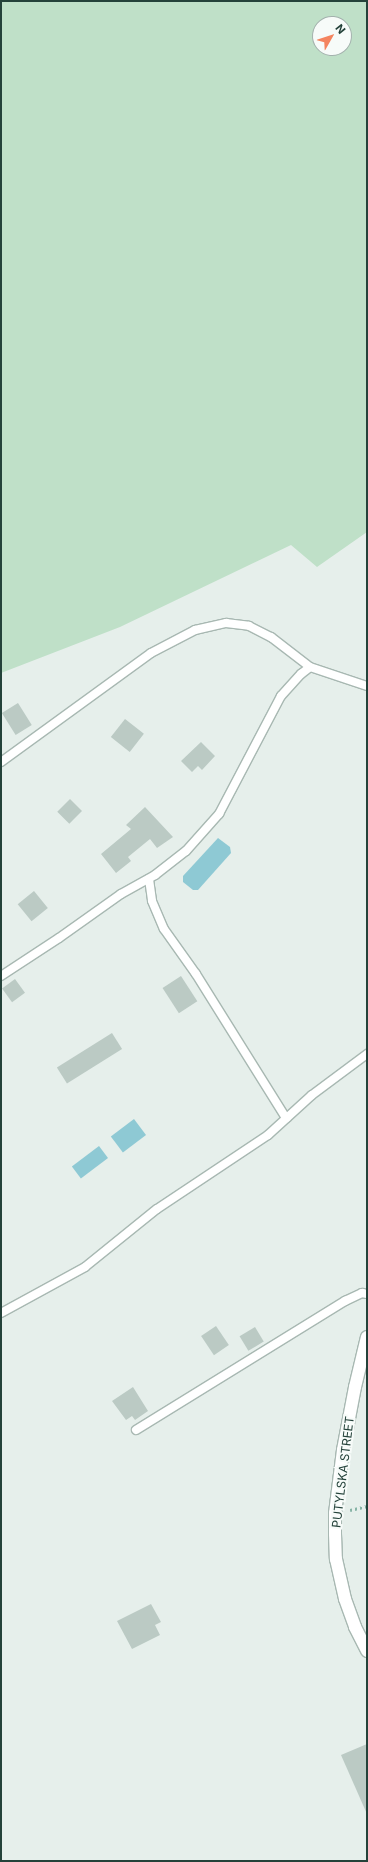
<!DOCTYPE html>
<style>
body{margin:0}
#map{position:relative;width:368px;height:1862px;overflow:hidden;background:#e6efeb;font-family:Inter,sans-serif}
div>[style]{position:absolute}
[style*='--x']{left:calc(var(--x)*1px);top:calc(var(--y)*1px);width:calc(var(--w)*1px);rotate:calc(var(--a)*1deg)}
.green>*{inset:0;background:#bfe0c8}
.water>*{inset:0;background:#8ec9d4;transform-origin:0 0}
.building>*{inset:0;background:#bbcac4;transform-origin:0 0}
.path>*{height:2.5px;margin-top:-1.25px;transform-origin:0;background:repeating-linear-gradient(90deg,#86b3a5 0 2px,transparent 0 5px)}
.roads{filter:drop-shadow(1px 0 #a8b8b2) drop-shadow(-1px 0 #a8b8b2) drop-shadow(0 1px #a8b8b2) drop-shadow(0 -1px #a8b8b2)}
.service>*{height:8px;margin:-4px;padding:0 4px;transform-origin:4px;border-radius:4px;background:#fff}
.minor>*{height:12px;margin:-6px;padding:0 6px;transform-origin:6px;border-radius:6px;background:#fff}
span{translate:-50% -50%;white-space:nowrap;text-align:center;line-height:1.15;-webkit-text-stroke:4px #f7fbf9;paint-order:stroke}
.street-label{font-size:12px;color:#24423a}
.frame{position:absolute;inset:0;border:2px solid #24423a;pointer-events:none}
.north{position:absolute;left:312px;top:16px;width:40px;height:40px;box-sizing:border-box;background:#f7fbf9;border:1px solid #a3b1ad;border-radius:50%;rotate:51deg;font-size:11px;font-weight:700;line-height:16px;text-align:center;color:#24423a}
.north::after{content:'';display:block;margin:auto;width:14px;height:18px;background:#f4845f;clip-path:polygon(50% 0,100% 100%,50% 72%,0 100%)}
</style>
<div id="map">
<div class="green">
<div style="clip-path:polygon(evenodd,1px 1px,367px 1px,367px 532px,317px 567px,291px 545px,120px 627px,1px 673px,1px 1px,320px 24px,344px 24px,344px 48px,320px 48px,320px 24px)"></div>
</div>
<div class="water">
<div style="clip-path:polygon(218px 838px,230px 847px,231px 853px,198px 890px,193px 890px,183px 882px,183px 876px)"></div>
<div style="left:134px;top:1119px;width:20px;height:29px;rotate:53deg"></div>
<div style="left:99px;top:1146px;width:15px;height:34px;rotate:53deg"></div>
</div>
<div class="building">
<div style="left:18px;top:703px;width:26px;height:19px;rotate:58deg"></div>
<div style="left:125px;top:719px;width:24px;height:23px;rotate:38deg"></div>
<div style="clip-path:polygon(201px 742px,215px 756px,202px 770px,198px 766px,192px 772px,181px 761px)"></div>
<div style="left:70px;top:799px;width:17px;height:18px;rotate:45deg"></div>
<div style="clip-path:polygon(145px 807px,173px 837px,157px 848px,150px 839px,128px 857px,131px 861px,116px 873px,101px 854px,131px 829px,126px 825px)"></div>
<div style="left:34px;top:891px;width:22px;height:21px;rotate:51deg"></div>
<div style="left:181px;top:976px;width:30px;height:22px;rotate:57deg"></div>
<div style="left:15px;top:979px;width:17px;height:16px;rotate:54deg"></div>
<div style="left:112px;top:1033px;width:19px;height:65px;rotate:58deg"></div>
<div style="left:216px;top:1326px;width:23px;height:18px;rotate:56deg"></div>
<div style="left:255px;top:1327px;width:17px;height:18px;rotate:59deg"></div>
<div style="clip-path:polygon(133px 1387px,148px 1411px,135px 1420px,132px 1416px,126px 1420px,112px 1401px)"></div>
<div style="clip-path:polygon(151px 1604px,161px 1622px,155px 1625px,160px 1635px,132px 1649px,117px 1621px)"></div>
<div style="clip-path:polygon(367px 1744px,367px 1814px,341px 1755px)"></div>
</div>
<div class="path">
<div style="--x:350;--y:1510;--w:17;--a:-13"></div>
</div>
<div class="roads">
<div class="service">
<div style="--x:1;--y:762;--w:185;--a:-36"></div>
<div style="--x:151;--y:653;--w:50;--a:-27.6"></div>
<div style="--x:195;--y:630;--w:32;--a:-13"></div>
<div style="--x:226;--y:623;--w:23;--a:7"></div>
<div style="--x:249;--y:626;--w:25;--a:27"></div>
<div style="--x:271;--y:637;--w:49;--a:37.6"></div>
<div style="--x:149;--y:879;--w:22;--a:82"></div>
<div style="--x:152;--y:901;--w:30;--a:67"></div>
<div style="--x:164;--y:929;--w:55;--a:54.6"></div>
<div style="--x:196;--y:974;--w:170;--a:58"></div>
<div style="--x:1;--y:976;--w:69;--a:-33.2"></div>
<div style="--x:59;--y:938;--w:76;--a:-35.4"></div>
<div style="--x:121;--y:894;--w:39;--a:-29"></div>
<div style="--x:155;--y:875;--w:39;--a:-38"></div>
<div style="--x:186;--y:851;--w:50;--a:-48.3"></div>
<div style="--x:219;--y:814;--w:133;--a:-62.3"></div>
<div style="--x:281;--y:696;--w:30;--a:-48"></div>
<div style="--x:301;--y:674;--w:11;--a:-38"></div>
<div style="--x:310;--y:667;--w:60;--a:18.4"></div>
<div style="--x:1;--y:1313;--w:96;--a:-28.7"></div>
<div style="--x:85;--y:1267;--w:92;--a:-38.9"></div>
<div style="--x:157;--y:1209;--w:133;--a:-33.7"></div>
<div style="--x:268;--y:1135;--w:59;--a:-42.3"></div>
<div style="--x:312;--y:1095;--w:69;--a:-36.7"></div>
<div style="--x:136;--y:1430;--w:246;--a:-31.7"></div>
<div style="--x:345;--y:1301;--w:19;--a:-25"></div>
<div style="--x:362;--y:1293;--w:5;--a:11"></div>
</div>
<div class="minor">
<div style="--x:367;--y:1337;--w:51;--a:103.5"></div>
<div style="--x:355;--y:1387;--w:64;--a:100.8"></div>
<div style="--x:343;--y:1450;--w:64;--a:97.2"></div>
<div style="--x:335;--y:1513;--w:21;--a:90"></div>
<div style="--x:335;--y:1534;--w:25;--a:88"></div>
<div style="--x:336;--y:1559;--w:41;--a:77.3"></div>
<div style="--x:345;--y:1599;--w:30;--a:70"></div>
<div style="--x:355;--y:1627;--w:27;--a:63"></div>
</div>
</div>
<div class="street-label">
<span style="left:343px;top:1472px;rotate:-83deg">PUTYLSKA STREET</span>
</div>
<div class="frame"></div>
<div class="north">N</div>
</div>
